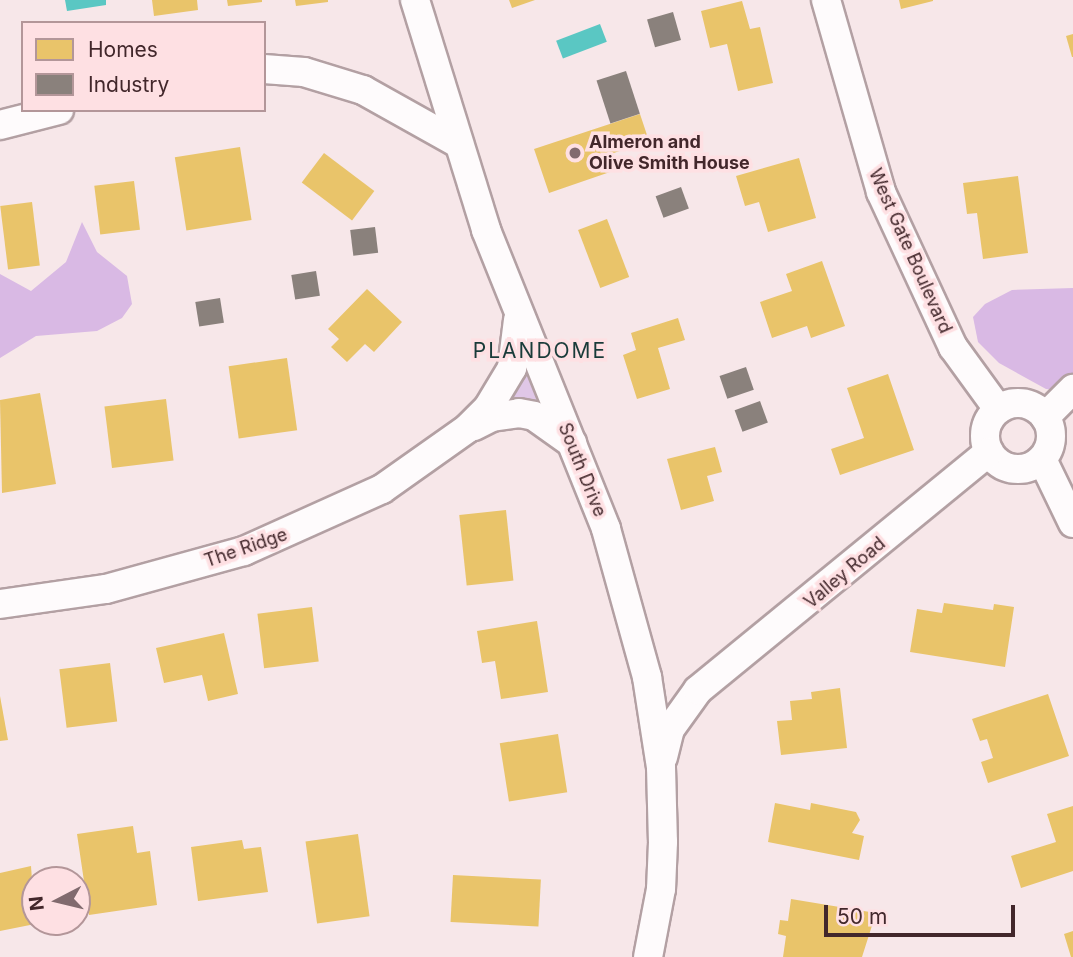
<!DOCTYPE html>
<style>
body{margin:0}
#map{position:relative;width:1073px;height:957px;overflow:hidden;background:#f7e7e9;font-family:Inter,sans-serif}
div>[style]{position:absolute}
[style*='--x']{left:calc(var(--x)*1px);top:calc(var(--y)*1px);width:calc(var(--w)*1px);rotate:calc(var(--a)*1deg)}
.green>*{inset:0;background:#e0c7e7}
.forest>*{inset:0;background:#d9b9e4}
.water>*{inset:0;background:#5ac7c3;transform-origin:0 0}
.homes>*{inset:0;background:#e9c46a;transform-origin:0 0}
.industry>*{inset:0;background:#8a817c;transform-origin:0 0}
.roads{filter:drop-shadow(2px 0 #b3a0a3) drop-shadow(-2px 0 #b3a0a3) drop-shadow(0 2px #b3a0a3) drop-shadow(0 -2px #b3a0a3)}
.minor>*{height:28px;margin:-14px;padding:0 14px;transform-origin:14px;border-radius:14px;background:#fefbfc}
.minor>.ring{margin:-14px;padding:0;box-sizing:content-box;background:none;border:28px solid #fefbfc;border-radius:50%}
.dots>*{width:19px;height:19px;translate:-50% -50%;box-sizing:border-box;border:4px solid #fee0e3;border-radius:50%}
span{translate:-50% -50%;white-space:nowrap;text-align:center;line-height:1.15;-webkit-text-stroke:7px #fee0e3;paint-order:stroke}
.poi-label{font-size:18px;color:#42272b;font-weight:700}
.left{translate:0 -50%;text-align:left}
.street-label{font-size:18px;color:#42272b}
.quarter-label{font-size:21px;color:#193b39;letter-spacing:2px}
.legend{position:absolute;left:21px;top:21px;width:245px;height:91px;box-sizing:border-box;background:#fee0e3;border:2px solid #b39699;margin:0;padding:9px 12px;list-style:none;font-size:21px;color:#42272b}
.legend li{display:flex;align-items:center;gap:14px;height:35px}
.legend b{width:35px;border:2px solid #b39699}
.north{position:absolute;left:21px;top:866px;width:70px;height:70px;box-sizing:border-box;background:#fee0e3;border:2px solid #b39699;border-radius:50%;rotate:263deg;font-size:19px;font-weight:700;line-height:28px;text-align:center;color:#42272b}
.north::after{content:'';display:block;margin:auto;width:24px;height:32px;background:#816a6e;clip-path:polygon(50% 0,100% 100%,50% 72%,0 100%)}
.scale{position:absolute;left:824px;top:905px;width:191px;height:32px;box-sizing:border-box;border:4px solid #42272b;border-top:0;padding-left:9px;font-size:21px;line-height:24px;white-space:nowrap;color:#42272b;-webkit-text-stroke:5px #fee0e3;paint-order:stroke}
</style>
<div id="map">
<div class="green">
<div style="clip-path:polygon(525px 370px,539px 405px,538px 406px,511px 396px)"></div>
</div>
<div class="forest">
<div style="clip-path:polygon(82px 222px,97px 252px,127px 276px,132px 304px,122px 318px,97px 331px,36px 336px,0 358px,0 274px,31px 291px,66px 262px)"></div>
<div style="clip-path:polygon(1073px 288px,1073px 392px,1046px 389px,999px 363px,978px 342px,973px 317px,985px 304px,1012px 290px)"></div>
</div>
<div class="water">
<div style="clip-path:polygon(65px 0,106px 0,106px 5px,67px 11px)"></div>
<div style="left:600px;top:24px;width:19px;height:47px;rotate:69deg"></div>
</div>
<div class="homes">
<div style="clip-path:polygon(152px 0,197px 0,198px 10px,154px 16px)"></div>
<div style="clip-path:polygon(227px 0,262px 0,262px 2px,228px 6px)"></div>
<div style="clip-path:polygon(295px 0,328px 0,328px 2px,296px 6px)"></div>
<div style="clip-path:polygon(509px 0,535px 0,512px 8px)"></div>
<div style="clip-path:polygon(899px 0,933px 0,933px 1px,901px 9px)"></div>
<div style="clip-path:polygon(742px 1px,750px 29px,760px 27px,773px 83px,738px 91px,727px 44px,710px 48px,701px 11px)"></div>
<div style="clip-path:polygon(1073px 34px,1073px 57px,1072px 57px,1066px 36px)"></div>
<div style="clip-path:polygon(640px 114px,649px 141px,605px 156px,610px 172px,549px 193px,534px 149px)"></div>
<div style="left:240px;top:147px;width:74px;height:66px;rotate:81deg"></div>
<div style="left:324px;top:153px;width:63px;height:37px;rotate:37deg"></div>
<div style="clip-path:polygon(799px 158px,816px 218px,768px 232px,759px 202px,745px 206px,736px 176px)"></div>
<div style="clip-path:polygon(1018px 176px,1028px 253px,983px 259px,977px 213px,967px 214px,963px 183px)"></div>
<div style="left:134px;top:181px;width:49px;height:40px;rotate:83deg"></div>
<div style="left:32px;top:202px;width:64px;height:32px;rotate:83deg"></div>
<div style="left:607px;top:219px;width:62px;height:31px;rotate:69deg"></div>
<div style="clip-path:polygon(822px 261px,845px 326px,811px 338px,807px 326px,772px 338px,760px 302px,792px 291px,786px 274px)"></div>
<div style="clip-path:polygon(367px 289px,402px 322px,374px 352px,365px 344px,347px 362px,331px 347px,339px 339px,328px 329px)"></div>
<div style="clip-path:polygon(678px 318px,685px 340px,658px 348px,670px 389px,637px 399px,623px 355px,636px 350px,631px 333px)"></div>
<div style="left:287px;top:358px;width:73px;height:59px;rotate:82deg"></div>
<div style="clip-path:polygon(888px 374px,914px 450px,840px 475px,831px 449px,864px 438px,847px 388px)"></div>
<div style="clip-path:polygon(40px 393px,56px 484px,2px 493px,0 400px)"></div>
<div style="left:166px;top:399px;width:62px;height:62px;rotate:83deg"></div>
<div style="clip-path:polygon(715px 447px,722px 472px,707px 476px,714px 501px,681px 510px,667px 459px)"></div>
<div style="left:506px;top:510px;width:71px;height:47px;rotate:84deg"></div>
<div style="clip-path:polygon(944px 603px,993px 610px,994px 604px,1014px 607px,1005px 667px,910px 652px,917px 609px,942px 613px)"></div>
<div style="left:312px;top:607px;width:55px;height:55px;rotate:83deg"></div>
<div style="clip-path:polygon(537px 621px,548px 692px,501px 699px,495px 661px,482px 663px,477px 631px)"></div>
<div style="clip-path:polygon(224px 633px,238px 694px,208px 701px,202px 675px,164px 683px,156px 648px)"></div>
<div style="left:110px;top:663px;width:59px;height:51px;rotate:83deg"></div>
<div style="clip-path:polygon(840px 688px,847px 748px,781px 755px,777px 721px,792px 720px,790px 701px,812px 699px,811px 692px)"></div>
<div style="clip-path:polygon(1048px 694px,1069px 756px,988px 783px,981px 762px,993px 758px,987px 739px,980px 741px,972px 719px)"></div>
<div style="clip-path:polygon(0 696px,8px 740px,0 741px)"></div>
<div style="left:558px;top:734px;width:59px;height:59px;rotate:81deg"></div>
<div style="clip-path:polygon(775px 803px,810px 810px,811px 803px,856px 812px,860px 820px,852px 833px,864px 836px,859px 860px,768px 842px)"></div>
<div style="clip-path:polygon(1073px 806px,1073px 871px,1021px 888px,1011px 856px,1056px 842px,1047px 814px)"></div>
<div style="clip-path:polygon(133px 826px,137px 853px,150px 851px,157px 905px,89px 915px,77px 834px)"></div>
<div style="left:358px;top:834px;width:83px;height:53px;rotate:82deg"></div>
<div style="clip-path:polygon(242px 840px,244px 849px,261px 847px,268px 892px,198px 901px,191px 847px)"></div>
<div style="clip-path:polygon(31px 866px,35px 924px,0 931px,0 873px)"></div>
<div style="left:453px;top:875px;width:88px;height:47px;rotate:3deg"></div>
<div style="clip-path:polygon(791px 899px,876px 913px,862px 957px,783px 957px,786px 936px,778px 934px,780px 920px,788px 921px)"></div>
<div style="clip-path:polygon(1073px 931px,1073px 957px,1071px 957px,1064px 934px)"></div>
</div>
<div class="industry">
<div style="left:673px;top:12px;width:29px;height:27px;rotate:74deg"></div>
<div style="left:626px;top:71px;width:45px;height:31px;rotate:72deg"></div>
<div style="left:681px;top:187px;width:23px;height:27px;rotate:70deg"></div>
<div style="left:375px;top:227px;width:26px;height:25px;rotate:83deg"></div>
<div style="left:316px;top:271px;width:25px;height:25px;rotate:81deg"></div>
<div style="left:220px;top:298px;width:25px;height:25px;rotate:81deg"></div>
<div style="left:746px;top:367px;width:24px;height:28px;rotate:71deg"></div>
<div style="left:760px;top:401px;width:23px;height:27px;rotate:70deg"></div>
</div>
<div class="roads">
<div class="minor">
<div style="--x:415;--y:0;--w:241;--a:72.8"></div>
<div style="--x:486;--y:230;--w:322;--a:68.1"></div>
<div style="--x:606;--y:529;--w:154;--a:74.5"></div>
<div style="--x:647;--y:677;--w:91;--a:81.2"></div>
<div style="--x:661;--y:767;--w:75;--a:88.5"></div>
<div style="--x:663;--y:842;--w:47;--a:92.4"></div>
<div style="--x:661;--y:889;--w:69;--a:100.8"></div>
<div style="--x:826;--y:0;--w:200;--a:74"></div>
<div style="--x:881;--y:192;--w:171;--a:65.1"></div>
<div style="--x:953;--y:347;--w:77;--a:54"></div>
<div style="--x:264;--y:69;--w:40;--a:4.3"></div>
<div style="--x:304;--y:72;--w:62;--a:17"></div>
<div style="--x:363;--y:90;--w:107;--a:29.2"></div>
<div style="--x:0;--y:125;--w:61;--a:-14.3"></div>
<div class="ring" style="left:985px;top:403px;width:38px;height:38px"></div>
<div style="--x:1045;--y:417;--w:40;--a:-45"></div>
<div style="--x:474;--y:426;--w:20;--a:-27"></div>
<div style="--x:492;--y:417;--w:27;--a:-8"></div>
<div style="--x:519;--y:413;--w:15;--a:11"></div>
<div style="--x:534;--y:416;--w:47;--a:35.4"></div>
<div style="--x:1042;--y:459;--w:71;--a:64.2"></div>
<div style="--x:0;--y:604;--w:107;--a:-8.1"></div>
<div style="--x:106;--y:589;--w:143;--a:-15.4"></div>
<div style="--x:244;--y:551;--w:151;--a:-24.2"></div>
<div style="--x:382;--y:489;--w:105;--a:-35.3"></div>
<div style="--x:468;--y:428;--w:28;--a:-45"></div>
<div style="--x:488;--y:408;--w:47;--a:-59"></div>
<div style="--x:512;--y:368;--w:48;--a:-82.9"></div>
<div style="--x:663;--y:757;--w:29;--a:-76"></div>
<div style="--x:670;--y:729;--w:48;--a:-54.3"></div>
<div style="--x:698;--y:690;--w:376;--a:-39.3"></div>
</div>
</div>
<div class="dots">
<div style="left:575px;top:153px;background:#816a6e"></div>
</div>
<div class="poi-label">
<span class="left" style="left:589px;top:153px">Almeron and<br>Olive Smith House</span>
</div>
<div class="street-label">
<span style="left:910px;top:251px;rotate:66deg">West Gate Boulevard</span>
<span style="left:582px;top:470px;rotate:68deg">South Drive</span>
<span style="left:246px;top:548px;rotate:-19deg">The Ridge</span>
<span style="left:845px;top:573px;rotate:-40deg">Valley Road</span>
</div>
<div class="quarter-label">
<span style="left:540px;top:351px">PLANDOME</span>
</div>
<ul class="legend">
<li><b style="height:19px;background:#e9c46a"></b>Homes</li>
<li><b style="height:19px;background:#8a817c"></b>Industry</li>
</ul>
<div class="north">N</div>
<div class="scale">50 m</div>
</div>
